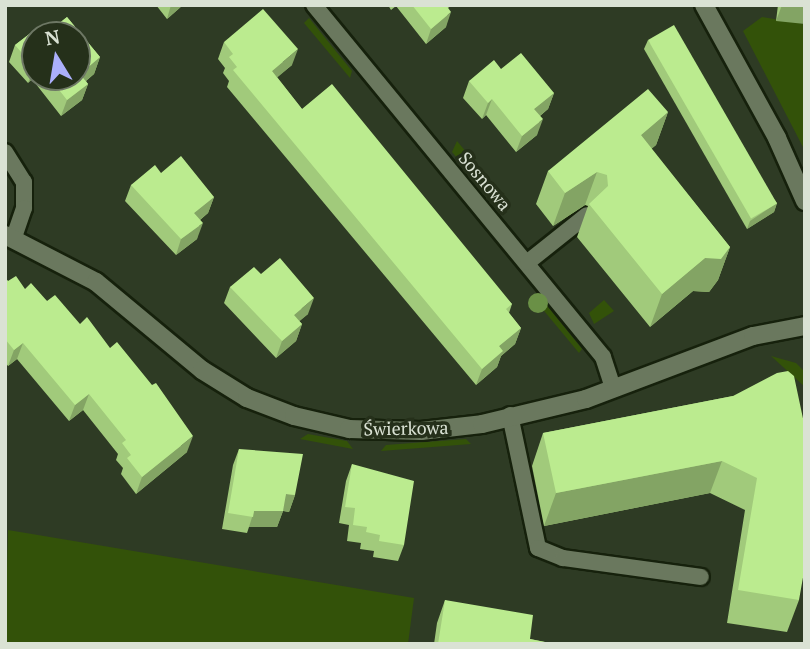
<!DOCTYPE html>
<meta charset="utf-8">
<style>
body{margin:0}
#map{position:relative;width:810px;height:649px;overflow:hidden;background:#2e3b24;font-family:"PT Serif",serif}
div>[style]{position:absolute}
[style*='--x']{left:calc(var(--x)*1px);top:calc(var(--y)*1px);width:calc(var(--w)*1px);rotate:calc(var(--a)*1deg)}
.green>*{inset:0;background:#335209}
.roads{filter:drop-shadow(2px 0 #16210c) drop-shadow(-2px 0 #16210c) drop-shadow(0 2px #16210c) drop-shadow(0 -2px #16210c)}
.service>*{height:16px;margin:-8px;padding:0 8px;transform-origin:8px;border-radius:8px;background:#6a785e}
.minor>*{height:18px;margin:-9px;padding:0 9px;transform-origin:9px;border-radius:9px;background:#6a785e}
.trees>*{width:20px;height:20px;margin:-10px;border-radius:50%;background:#6a9046}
.wall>*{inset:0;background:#a1ca7b}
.shaded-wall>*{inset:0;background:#83a464}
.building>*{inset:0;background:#bbeb8f;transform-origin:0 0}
span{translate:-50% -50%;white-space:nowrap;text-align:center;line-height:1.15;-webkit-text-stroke:7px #25301a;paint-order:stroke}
.street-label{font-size:18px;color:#dae2d4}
.frame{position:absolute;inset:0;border:7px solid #dae2d4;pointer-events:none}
.north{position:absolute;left:21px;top:21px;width:70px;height:70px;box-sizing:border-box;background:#25301a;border:2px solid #6d7764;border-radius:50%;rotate:349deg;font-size:19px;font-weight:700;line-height:28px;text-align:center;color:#dae2d4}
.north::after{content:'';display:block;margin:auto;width:24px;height:32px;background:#abaffb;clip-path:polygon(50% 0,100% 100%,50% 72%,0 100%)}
</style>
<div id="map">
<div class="green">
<div style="clip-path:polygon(762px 17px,805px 24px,805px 151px,743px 31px)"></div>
<div style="clip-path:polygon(309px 18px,352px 71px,350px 78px,304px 23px)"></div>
<div style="clip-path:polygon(457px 141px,495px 187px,482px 188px,452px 152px)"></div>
<div style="clip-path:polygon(542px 299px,582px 349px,579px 353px,535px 300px)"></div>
<div style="clip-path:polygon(604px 300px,614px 311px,594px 324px,589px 313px)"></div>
<div style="clip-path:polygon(771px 356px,796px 363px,805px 372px,805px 387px)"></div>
<div style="clip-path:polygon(308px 434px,347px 441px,353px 449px,300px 439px)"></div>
<div style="clip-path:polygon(466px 439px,471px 444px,381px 451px,386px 445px)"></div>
<div style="clip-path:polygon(8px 530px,414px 598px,408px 644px,5px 644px)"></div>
</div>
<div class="roads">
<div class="service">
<div style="--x:314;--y:5;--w:455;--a:50.6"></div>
<div style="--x:603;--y:357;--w:33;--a:72"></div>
<div style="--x:5;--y:152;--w:36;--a:58"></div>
<div style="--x:24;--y:182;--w:26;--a:90"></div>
<div style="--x:24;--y:208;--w:31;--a:109"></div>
<div style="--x:528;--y:262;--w:75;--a:-38.5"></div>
<div style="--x:510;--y:415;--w:136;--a:78.1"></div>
<div style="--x:538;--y:548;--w:27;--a:22"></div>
<div style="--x:563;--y:558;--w:139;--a:7.8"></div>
</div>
<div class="minor">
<div style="--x:704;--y:5;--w:152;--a:61.2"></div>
<div style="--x:777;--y:138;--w:69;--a:66"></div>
<div style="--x:5;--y:235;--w:102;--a:27.3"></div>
<div style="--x:96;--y:282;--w:138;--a:39.7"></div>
<div style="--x:202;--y:370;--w:53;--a:31.9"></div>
<div style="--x:247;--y:398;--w:50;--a:21"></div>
<div style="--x:294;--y:416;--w:57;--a:13.3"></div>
<div style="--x:349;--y:429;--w:72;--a:1.6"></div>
<div style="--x:421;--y:431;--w:61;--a:-6.5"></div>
<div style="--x:482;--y:424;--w:107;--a:-13.5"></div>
<div style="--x:586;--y:399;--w:178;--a:-20.7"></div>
<div style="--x:753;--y:336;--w:53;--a:-10.9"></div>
</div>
</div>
<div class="trees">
<div style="left:538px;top:303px"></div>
</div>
<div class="wall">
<div style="clip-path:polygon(156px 5px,183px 5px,167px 19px)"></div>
<div style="clip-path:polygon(388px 5px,452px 5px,448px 8px,446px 27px,426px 44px,396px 6px,391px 10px)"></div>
<div style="clip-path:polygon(778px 5px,805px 5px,776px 21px)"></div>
<div style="clip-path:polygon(evenodd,67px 17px,100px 57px,94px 74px,86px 81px,88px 84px,82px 100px,61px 116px,32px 79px,28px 83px,9px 62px,15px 45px,41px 25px,47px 33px,67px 17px,35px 35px,77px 35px,77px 77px,35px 77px,35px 35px)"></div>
<div style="clip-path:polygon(648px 40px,777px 203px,774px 212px,747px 229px,644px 49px)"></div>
<div style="clip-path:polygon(224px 42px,292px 65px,277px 77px,302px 109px,512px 304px,509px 313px,521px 328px,515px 344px,501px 356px,497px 367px,476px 385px,227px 87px,229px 81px,223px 73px,225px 68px,218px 59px)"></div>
<div style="clip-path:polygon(501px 69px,554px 93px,548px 109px,540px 116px,537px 135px,516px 152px,486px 115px,482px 119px,463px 98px,469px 81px)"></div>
<div style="clip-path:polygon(668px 112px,656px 145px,651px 149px,730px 247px,718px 280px,709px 292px,693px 291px,650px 327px,577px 237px,588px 206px,585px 205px,553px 226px,536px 204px,548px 171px)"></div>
<div style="clip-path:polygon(161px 173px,214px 197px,208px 213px,200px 220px,197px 239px,176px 255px,125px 201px,131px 185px)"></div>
<div style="clip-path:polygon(261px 274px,308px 314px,299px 321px,302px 324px,296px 341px,276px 358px,224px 303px,230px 287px)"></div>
<div style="clip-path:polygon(5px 278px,8px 281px,47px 301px,187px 452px,136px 494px,121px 474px,123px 468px,116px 460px,118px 454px,83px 410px,69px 421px,17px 359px,8px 366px,5px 362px)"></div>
<div style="clip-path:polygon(733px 396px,799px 600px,787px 632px,727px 623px,745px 510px,710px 493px,544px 526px,532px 466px,543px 433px)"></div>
<div style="clip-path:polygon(239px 449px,295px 495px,289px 512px,283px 511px,277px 527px,249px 527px,247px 533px,222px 529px,233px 465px)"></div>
<div style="clip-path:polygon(352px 464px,404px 545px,398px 561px,373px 557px,374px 551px,360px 549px,361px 543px,347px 541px,349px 525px,339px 523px,346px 481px)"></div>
<div style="clip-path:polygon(445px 600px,530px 639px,555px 644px,434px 644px,437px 623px)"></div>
</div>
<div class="shaded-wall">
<div style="clip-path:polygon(171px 5px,183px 5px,167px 19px)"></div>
<div style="clip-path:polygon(782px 5px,805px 5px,805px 24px,776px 21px)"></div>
<div style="clip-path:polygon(451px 12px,446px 27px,426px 44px,431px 29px)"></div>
<div style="clip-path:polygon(298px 49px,292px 65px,266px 87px,272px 71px)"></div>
<div style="clip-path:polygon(100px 57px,94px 74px,74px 90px,80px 74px)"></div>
<div style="clip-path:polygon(35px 66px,35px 70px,32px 79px,28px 83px)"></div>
<div style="clip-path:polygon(88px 84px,82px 100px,61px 116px,67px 100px)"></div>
<div style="clip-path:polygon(554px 93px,548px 109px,528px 125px,534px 109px)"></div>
<div style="clip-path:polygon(492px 99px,486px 115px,482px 119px,488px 103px)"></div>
<div style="clip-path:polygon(668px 112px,656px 145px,629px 168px,641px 135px)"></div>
<div style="clip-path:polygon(543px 119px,537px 135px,516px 152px,522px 136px)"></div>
<div style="clip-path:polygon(597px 172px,585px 205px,553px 226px,565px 193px)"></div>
<div style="clip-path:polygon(214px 197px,208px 213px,189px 229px,194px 213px)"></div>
<div style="clip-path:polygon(777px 203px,774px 212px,747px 229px,750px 221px)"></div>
<div style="clip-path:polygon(203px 223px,197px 239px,176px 255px,181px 239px)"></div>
<div style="clip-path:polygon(730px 247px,718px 280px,709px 292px,693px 291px,650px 327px,662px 294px,705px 258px)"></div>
<div style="clip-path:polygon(314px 298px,308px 314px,288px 331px,294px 315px)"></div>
<div style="clip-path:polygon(302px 324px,296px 341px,276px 358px,282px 341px)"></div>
<div style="clip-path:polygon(521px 328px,515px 344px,501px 356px,497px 367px,476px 385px,482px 369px,499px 346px)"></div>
<div style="clip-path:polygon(23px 343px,17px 359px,8px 366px,14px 350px)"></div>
<div style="clip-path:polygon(89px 394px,83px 410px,69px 421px,75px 405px)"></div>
<div style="clip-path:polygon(193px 436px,187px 452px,136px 494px,142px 477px)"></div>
<div style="clip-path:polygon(722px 461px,710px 493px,544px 526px,556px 493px)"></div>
<div style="clip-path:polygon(286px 494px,295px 495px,289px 512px,280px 510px)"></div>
<div style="clip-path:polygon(254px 511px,283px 511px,277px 527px,249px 527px)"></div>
</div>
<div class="building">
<div style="clip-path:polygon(412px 5px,446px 5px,451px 12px,431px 29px)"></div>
<div style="clip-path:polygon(263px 9px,298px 49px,272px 71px,302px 109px,332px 84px,512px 304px,506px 309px,521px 328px,499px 346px,503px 351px,482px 369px,233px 70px,237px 67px,229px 57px,233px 54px,224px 42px)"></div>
<div style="clip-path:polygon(67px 17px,100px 57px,80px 74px,88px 84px,67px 100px,49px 77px,77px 77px,77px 35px,35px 35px,35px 66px,34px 67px,15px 45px,41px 25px,47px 33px)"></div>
<div style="left:674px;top:25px;width:206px;height:30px;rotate:60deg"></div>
<div style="clip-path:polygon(521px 53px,554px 93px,534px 109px,543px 119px,522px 136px,492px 99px,488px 103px,469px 81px,494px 60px,501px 69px)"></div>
<div style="clip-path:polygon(648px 89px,668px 112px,641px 135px,730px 247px,721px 259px,705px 258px,662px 294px,589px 204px,608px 186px,607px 175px,597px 172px,565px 193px,548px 171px)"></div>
<div style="clip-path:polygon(181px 156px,214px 197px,194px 213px,203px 223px,181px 239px,131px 185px,155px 165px,161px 173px)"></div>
<div style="clip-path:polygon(280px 258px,314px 298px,294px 315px,302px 324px,282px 341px,230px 287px,254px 267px,261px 274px)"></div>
<div style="clip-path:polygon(16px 276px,25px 289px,31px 283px,47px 301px,55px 295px,80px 324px,87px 317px,110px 348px,117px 342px,152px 385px,156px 383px,193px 436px,142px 477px,127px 458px,131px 455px,122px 443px,126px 440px,89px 394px,75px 405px,23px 343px,14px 350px,5px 339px,5px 278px,8px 281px)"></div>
<div style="clip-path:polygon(788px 371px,794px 376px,805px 428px,805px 566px,799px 600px,738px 590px,757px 478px,722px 461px,556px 493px,543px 433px,733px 396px,777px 373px)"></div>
<div style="clip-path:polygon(239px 449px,303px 454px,295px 495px,286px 494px,283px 511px,254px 511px,253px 517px,228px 513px)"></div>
<div style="clip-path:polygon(352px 464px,414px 481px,404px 545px,379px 541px,380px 535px,366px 532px,367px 527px,353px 525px,355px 508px,345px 507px)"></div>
<div style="clip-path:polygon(445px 600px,533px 615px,530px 639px,555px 644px,438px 644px)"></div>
</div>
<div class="street-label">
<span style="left:485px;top:181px;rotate:50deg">Sosnowa</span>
<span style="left:406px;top:428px;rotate:-1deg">Świerkowa</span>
</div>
<div class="frame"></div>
<div class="north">N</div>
</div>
